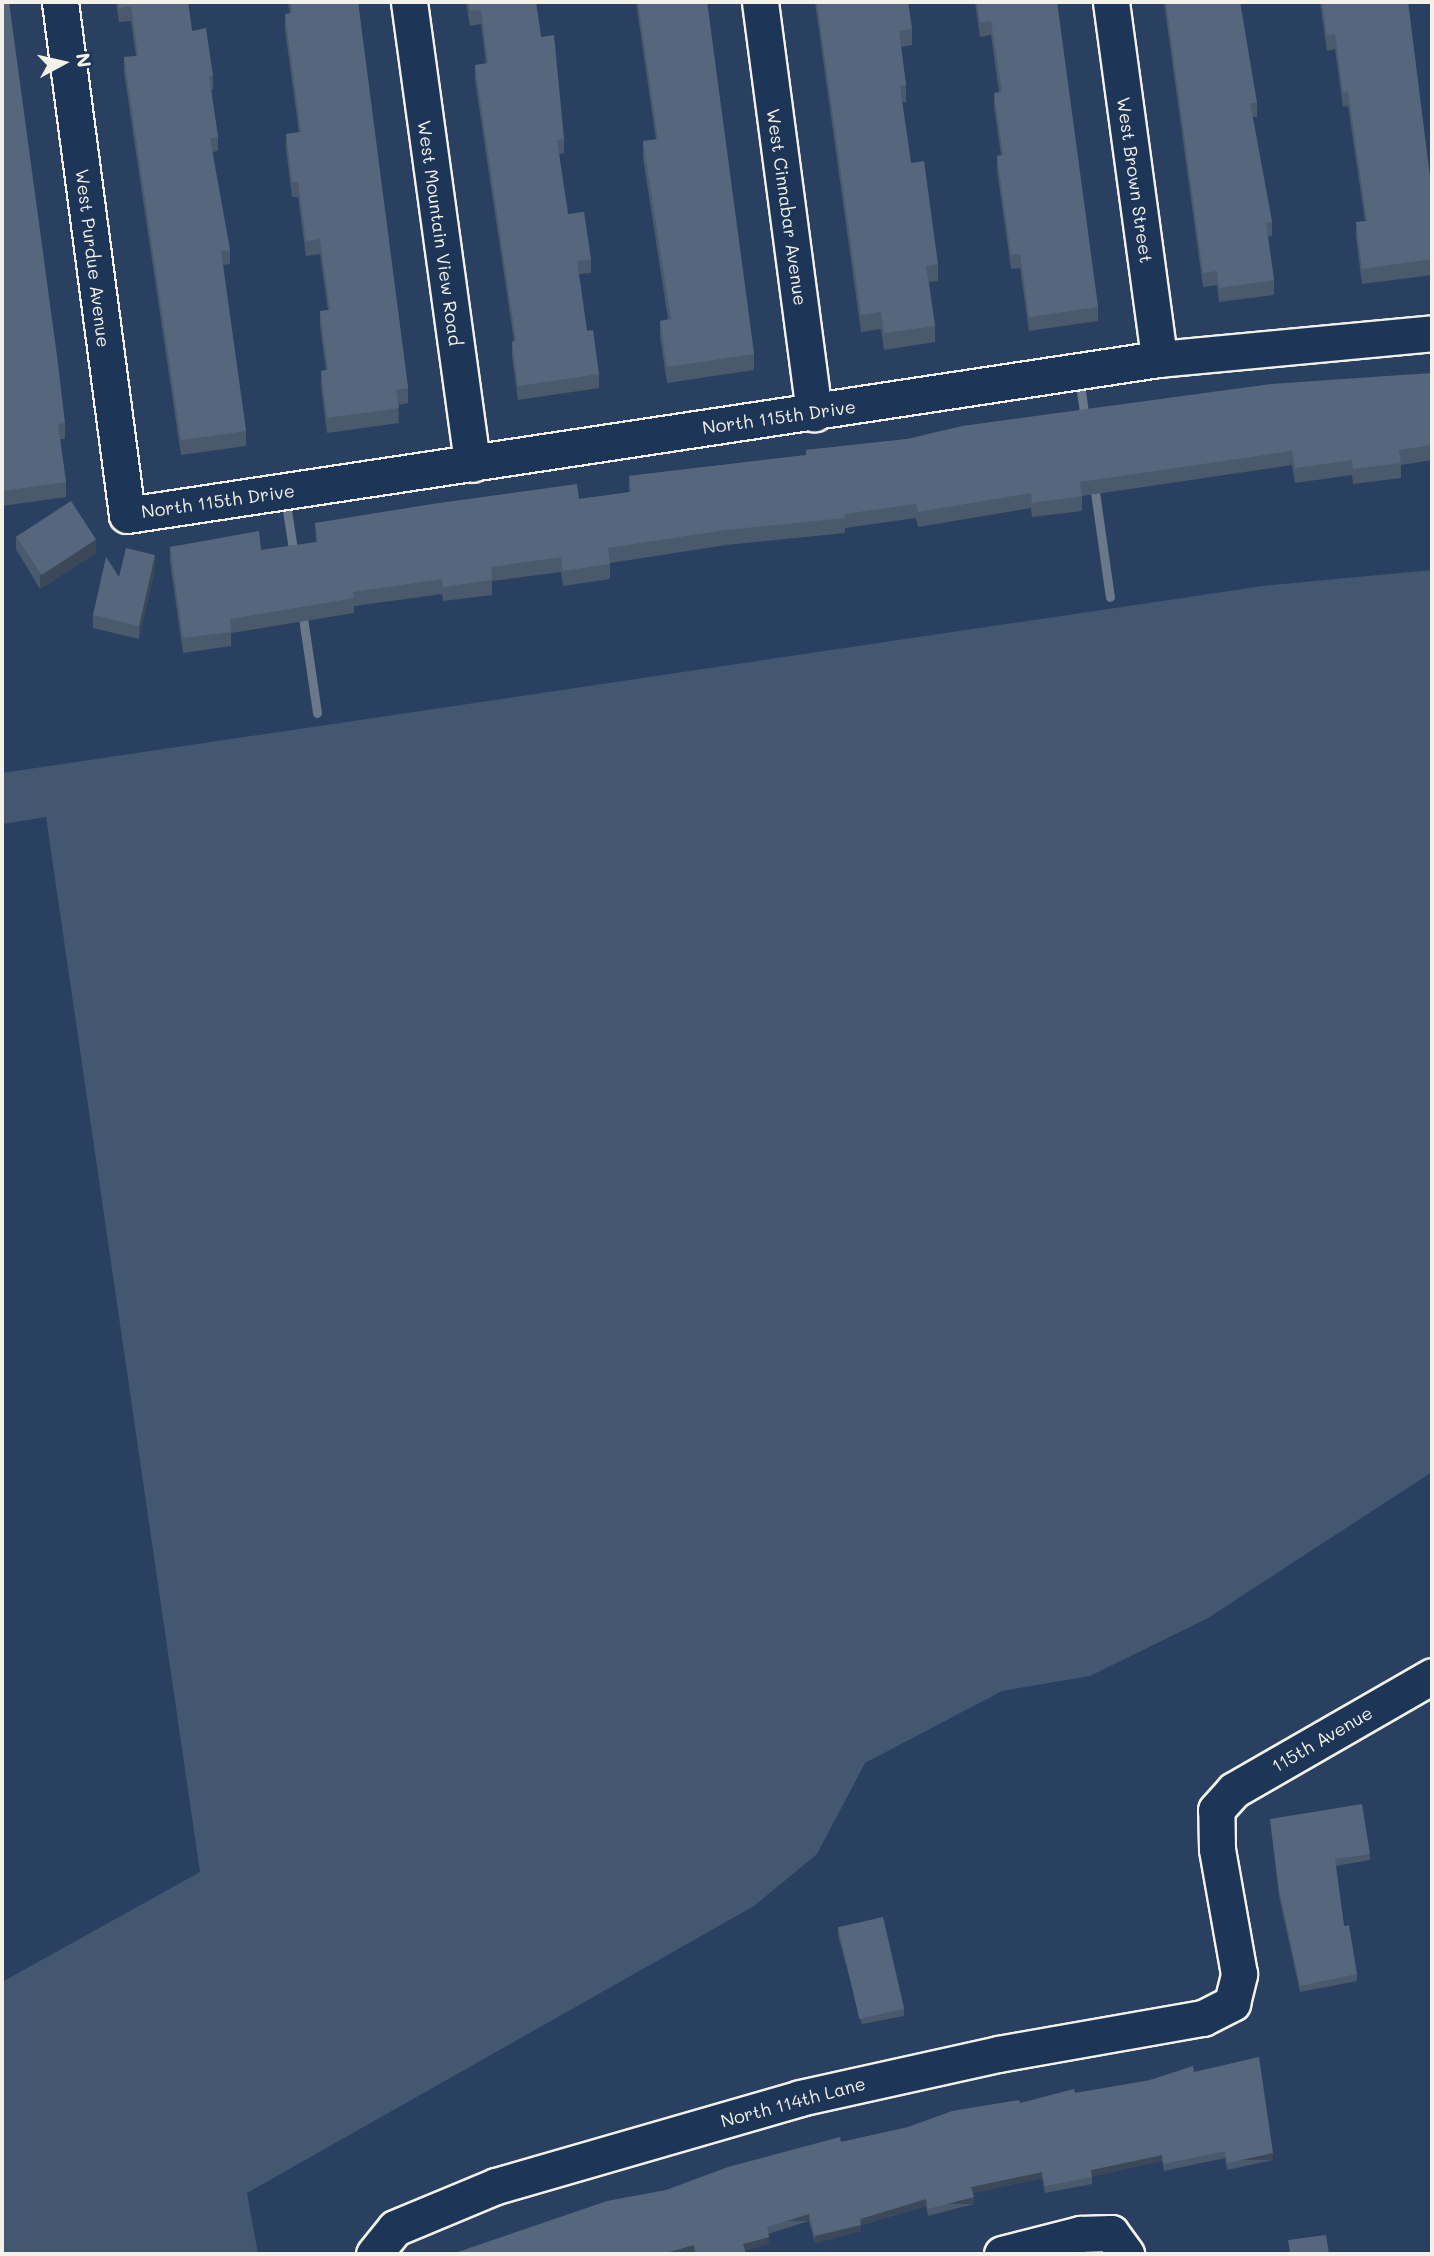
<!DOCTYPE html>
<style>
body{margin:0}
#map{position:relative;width:1434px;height:2256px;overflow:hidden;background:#2a4060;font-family:Mali,sans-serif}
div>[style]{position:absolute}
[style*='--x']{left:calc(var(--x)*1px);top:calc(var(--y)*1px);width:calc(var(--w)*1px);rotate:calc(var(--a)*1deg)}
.green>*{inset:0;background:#445771}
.stream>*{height:9px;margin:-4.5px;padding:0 4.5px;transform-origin:4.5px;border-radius:4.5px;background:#6a788a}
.roads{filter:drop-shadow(2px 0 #f4f1e8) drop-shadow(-2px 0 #f4f1e8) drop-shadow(0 2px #f4f1e8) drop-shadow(0 -2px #f4f1e8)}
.minor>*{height:35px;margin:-17.5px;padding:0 17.5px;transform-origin:17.5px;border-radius:17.5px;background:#1d3557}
.wall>*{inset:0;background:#4a596c}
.shaded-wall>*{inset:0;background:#3c4858;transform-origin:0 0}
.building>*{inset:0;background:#56677d;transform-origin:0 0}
span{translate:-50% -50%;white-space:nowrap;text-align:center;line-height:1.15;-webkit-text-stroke:5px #1d3557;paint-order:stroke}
.street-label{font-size:18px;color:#f4f1e8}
.frame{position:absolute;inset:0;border:4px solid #f4f1e8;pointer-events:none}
.north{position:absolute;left:28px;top:28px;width:70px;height:70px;-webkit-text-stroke:5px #1d3557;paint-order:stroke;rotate:82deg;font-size:19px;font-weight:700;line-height:28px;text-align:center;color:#f4f1e8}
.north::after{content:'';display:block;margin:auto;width:24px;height:32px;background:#f4f1e8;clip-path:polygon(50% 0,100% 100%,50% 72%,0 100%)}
</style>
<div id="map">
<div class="green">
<div style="clip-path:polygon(1432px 570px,1432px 1472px,1208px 1618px,1090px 1676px,1002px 1691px,865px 1763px,817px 1854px,754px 1906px,247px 2193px,258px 2254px,2px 2254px,2px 1982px,200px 1872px,46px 817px,2px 824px,2px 773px,1263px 586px)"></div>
</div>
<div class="stream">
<div style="--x:1079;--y:377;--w:42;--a:81.9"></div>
<div style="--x:1094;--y:485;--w:113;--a:81.9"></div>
<div style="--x:285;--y:497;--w:60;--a:81.3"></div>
<div style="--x:302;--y:611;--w:103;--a:81.6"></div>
</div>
<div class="roads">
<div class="minor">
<div style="--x:60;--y:2;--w:517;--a:82.56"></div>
<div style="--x:127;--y:515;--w:1044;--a:-8.6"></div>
<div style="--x:1159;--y:359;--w:274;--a:-5.4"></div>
<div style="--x:409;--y:2;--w:466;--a:82.2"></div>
<div style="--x:760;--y:2;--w:415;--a:82.5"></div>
<div style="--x:1111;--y:2;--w:360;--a:82.3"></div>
<div style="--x:374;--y:2254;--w:33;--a:-51"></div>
<div style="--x:395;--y:2228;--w:109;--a:-22.6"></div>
<div style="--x:496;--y:2186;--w:316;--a:-16.1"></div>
<div style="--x:800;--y:2098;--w:203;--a:-12.5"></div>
<div style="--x:998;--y:2054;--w:208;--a:-10"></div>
<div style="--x:1203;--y:2018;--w:33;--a:-27"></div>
<div style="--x:1232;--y:2003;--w:30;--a:-76"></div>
<div style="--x:1239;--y:1974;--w:127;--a:-100"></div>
<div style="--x:1217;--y:1849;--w:39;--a:-91"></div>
<div style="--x:1216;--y:1810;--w:27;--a:-48"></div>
<div style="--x:1234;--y:1790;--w:228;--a:-29.9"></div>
<div style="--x:1002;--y:2254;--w:81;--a:-14.4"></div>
<div style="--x:1080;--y:2234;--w:31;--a:-2"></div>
<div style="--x:1111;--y:2233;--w:26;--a:54"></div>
</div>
</div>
<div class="wall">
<div style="clip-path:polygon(2px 2px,65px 423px,65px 439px,60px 439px,66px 482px,66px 497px,2px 506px)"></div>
<div style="clip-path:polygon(116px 2px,188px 2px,192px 31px,213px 76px,213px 90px,211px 90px,218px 137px,218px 151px,212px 152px,230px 250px,230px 264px,223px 265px,246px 431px,246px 446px,181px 455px,124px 72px,124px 57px,136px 56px,131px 21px,119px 22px)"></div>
<div style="clip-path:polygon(288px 2px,358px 2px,408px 388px,408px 403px,398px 405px,399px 423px,327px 433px,321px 386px,321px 371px,326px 370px,320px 326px,320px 311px,328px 310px,320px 254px,306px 256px,298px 197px,292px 197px,286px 149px,286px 134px,299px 132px,285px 30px,285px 14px,290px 14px)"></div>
<div style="clip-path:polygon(466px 2px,536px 2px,541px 37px,564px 139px,564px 153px,559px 154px,568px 214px,591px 259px,591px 273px,579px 274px,587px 331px,599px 374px,599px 388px,518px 400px,512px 356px,512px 342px,514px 341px,475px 80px,475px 65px,486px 64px,481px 24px,470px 26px)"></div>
<div style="clip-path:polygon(636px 2px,707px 2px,754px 354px,754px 370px,667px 383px,660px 337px,660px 321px,668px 319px,643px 158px,643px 141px,656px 140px)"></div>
<div style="clip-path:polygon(815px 2px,908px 2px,912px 29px,912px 45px,901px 47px,906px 85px,906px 102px,902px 102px,911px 163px,938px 264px,938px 281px,929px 282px,935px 326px,935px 342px,884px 350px,881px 329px,861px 332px)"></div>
<div style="clip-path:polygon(975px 2px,1057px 2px,1098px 307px,1098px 321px,1029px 331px,1020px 268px,1011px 269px,997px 170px,997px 156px,1001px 155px,994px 107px,994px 93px,999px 92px,991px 35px,980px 37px)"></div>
<div style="clip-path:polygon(1164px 2px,1240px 2px,1257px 103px,1257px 117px,1253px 117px,1272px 222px,1272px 236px,1268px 237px,1274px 280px,1274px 295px,1219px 302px,1217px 285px,1203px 287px)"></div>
<div style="clip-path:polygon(1320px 2px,1408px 2px,1432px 194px,1432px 275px,1362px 284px,1356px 237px,1356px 222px,1365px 221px,1348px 106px,1343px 107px,1335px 49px,1327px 51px)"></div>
<div style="clip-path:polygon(1432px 373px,1432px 460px,1401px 465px,1401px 478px,1353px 484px,1352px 475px,1295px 483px,1292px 465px,1082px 496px,1082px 511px,1032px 517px,1031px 508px,918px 527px,916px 518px,845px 528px,845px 533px,726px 545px,610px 563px,610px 579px,563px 586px,561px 572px,492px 581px,492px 595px,443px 601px,442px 594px,354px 606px,354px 613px,231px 633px,231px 646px,183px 653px,170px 562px,170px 547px,261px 550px,316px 542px,315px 523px,579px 499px,629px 492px,629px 476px,806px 455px,806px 450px,907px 439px)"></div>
<div style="clip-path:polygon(16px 536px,96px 553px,40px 589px,16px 549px)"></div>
<div style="clip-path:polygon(155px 568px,139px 639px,93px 628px,93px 615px,119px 577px)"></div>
<div style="clip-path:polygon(1270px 1819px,1370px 1854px,1370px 1860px,1336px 1866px,1344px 1926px,1357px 1974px,1357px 1981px,1300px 1992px,1279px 1896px)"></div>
<div style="clip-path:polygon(838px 1928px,904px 2009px,904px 2016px,862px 2024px,838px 1935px)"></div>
<div style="clip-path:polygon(1194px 2072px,1273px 2160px,1227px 2170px,1225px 2158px,1164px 2171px,1162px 2161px,1092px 2176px,1092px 2184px,1045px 2193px,1042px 2178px,973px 2193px,974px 2204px,928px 2216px,926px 2206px,861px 2225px,861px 2231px,815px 2243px,809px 2221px,768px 2234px,769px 2244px,745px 2250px,746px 2254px,695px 2254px,666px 2190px,841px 2142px,1020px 2103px)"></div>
</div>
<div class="shaded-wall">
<div style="clip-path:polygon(96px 540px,96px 553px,40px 589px,40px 575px)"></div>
<div style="clip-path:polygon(155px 555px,155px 568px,139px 639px,139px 626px)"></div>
<div style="left:1273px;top:2153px;width:7px;height:47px;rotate:90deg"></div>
<div style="clip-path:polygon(1162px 2155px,1162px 2161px,1091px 2177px,1091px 2170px)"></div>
<div style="clip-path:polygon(1042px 2172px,1042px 2178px,971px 2194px,971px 2187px)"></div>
<div style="left:974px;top:2197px;width:7px;height:48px;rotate:90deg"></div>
<div style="clip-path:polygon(926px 2199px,926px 2206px,861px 2225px,861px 2231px,815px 2243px,815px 2236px,860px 2219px)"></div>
<div style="left:809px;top:2214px;width:7px;height:44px;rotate:90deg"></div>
<div style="clip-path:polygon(769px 2237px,769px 2244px,743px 2250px,743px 2244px)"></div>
<div style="clip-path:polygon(694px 2245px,694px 2252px,686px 2254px,663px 2254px)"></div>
</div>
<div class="building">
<div style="clip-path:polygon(2px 2px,9px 2px,57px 356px,65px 423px,58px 424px,66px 482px,2px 491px)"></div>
<div style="clip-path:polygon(118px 2px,188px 2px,192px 31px,206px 28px,213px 76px,209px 76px,218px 137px,210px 138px,230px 250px,221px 251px,246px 431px,181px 440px,124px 57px,138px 56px,131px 6px,119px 8px)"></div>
<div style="clip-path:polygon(291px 2px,358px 2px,408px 388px,396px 390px,399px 408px,327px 418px,321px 371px,328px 370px,320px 311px,330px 310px,320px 239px,306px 241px,298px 182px,292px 182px,286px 134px,301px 132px,285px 14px,292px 13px)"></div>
<div style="clip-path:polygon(468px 2px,536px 2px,541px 37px,554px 35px,564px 139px,557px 140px,568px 214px,584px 212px,591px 259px,577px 261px,587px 331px,593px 330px,599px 374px,518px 386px,512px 342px,516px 341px,475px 65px,488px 63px,481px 10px,470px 11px)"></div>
<div style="clip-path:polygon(638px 2px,707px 2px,754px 354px,667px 367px,660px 321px,671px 319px,643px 141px,658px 139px)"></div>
<div style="clip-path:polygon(817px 2px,908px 2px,912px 29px,899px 31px,906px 85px,900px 86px,911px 163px,924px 161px,938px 264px,926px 266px,935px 326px,884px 333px,881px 312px,861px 315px)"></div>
<div style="clip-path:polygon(977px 2px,1057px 2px,1098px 307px,1029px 317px,1020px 254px,1011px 255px,997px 156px,1003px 155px,994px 93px,1002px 92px,991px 21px,980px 23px)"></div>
<div style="clip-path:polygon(1166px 2px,1240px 2px,1257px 103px,1250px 103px,1272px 222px,1266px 223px,1274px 280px,1219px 288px,1217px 271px,1203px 273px)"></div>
<div style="clip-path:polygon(1322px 2px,1408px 2px,1432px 194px,1432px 259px,1362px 269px,1356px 222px,1367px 221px,1348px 91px,1343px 92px,1335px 34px,1327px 35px)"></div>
<div style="clip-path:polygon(1432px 373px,1432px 445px,1399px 450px,1401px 463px,1353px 469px,1352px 460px,1295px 468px,1292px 451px,1080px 482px,1082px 496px,1032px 503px,1031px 493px,918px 512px,916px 504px,844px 514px,845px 518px,726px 530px,608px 548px,610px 564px,563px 571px,561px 557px,491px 567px,492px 580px,443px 587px,442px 579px,353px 592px,354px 598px,230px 619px,231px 632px,183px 638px,170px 547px,259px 531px,261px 550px,318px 542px,315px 523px,432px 504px,577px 484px,579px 499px,631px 492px,629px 476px,806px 455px,806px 450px,907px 439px,962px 426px,1271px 384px)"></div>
<div style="left:71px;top:501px;width:46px;height:65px;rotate:57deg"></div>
<div style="clip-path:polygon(126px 548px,155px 555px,139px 626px,93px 615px,106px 557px,119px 577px)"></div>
<div style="clip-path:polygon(1362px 1804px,1370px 1854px,1335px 1859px,1344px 1926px,1349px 1925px,1357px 1974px,1300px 1986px,1279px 1889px,1270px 1819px)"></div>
<div style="left:883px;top:1917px;width:94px;height:46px;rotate:77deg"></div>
<div style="clip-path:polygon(1259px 2057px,1273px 2153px,1227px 2163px,1225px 2151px,1164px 2164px,1162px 2155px,1091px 2170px,1092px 2177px,1045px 2186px,1042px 2172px,971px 2187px,974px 2197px,928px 2209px,926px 2199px,860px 2219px,861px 2225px,815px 2236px,809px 2214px,767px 2227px,769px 2237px,743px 2244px,746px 2254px,697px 2254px,694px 2245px,663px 2254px,452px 2254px,607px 2201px,666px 2190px,728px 2167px,840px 2137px,841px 2142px,908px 2127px,952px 2111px,1019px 2100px,1020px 2103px,1074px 2089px,1075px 2093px,1147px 2081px,1193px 2066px,1194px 2072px)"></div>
<div style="clip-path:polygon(1326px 2235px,1329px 2254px,1280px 2254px,1290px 2252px,1288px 2240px)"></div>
</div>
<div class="street-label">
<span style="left:1135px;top:180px;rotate:82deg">West Brown Street</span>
<span style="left:787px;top:207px;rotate:82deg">West Cinnabar Avenue</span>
<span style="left:440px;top:233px;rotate:82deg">West Mountain View Road</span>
<span style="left:93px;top:258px;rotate:83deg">West Purdue Avenue</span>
<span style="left:779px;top:417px;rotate:-8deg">North 115th Drive</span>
<span style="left:218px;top:501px;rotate:-8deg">North 115th Drive</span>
<span style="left:1322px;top:1739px;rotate:-30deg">115th Avenue</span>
<span style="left:793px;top:2102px;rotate:-15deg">North 114th Lane</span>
</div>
<div class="frame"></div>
<div class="north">N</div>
</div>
